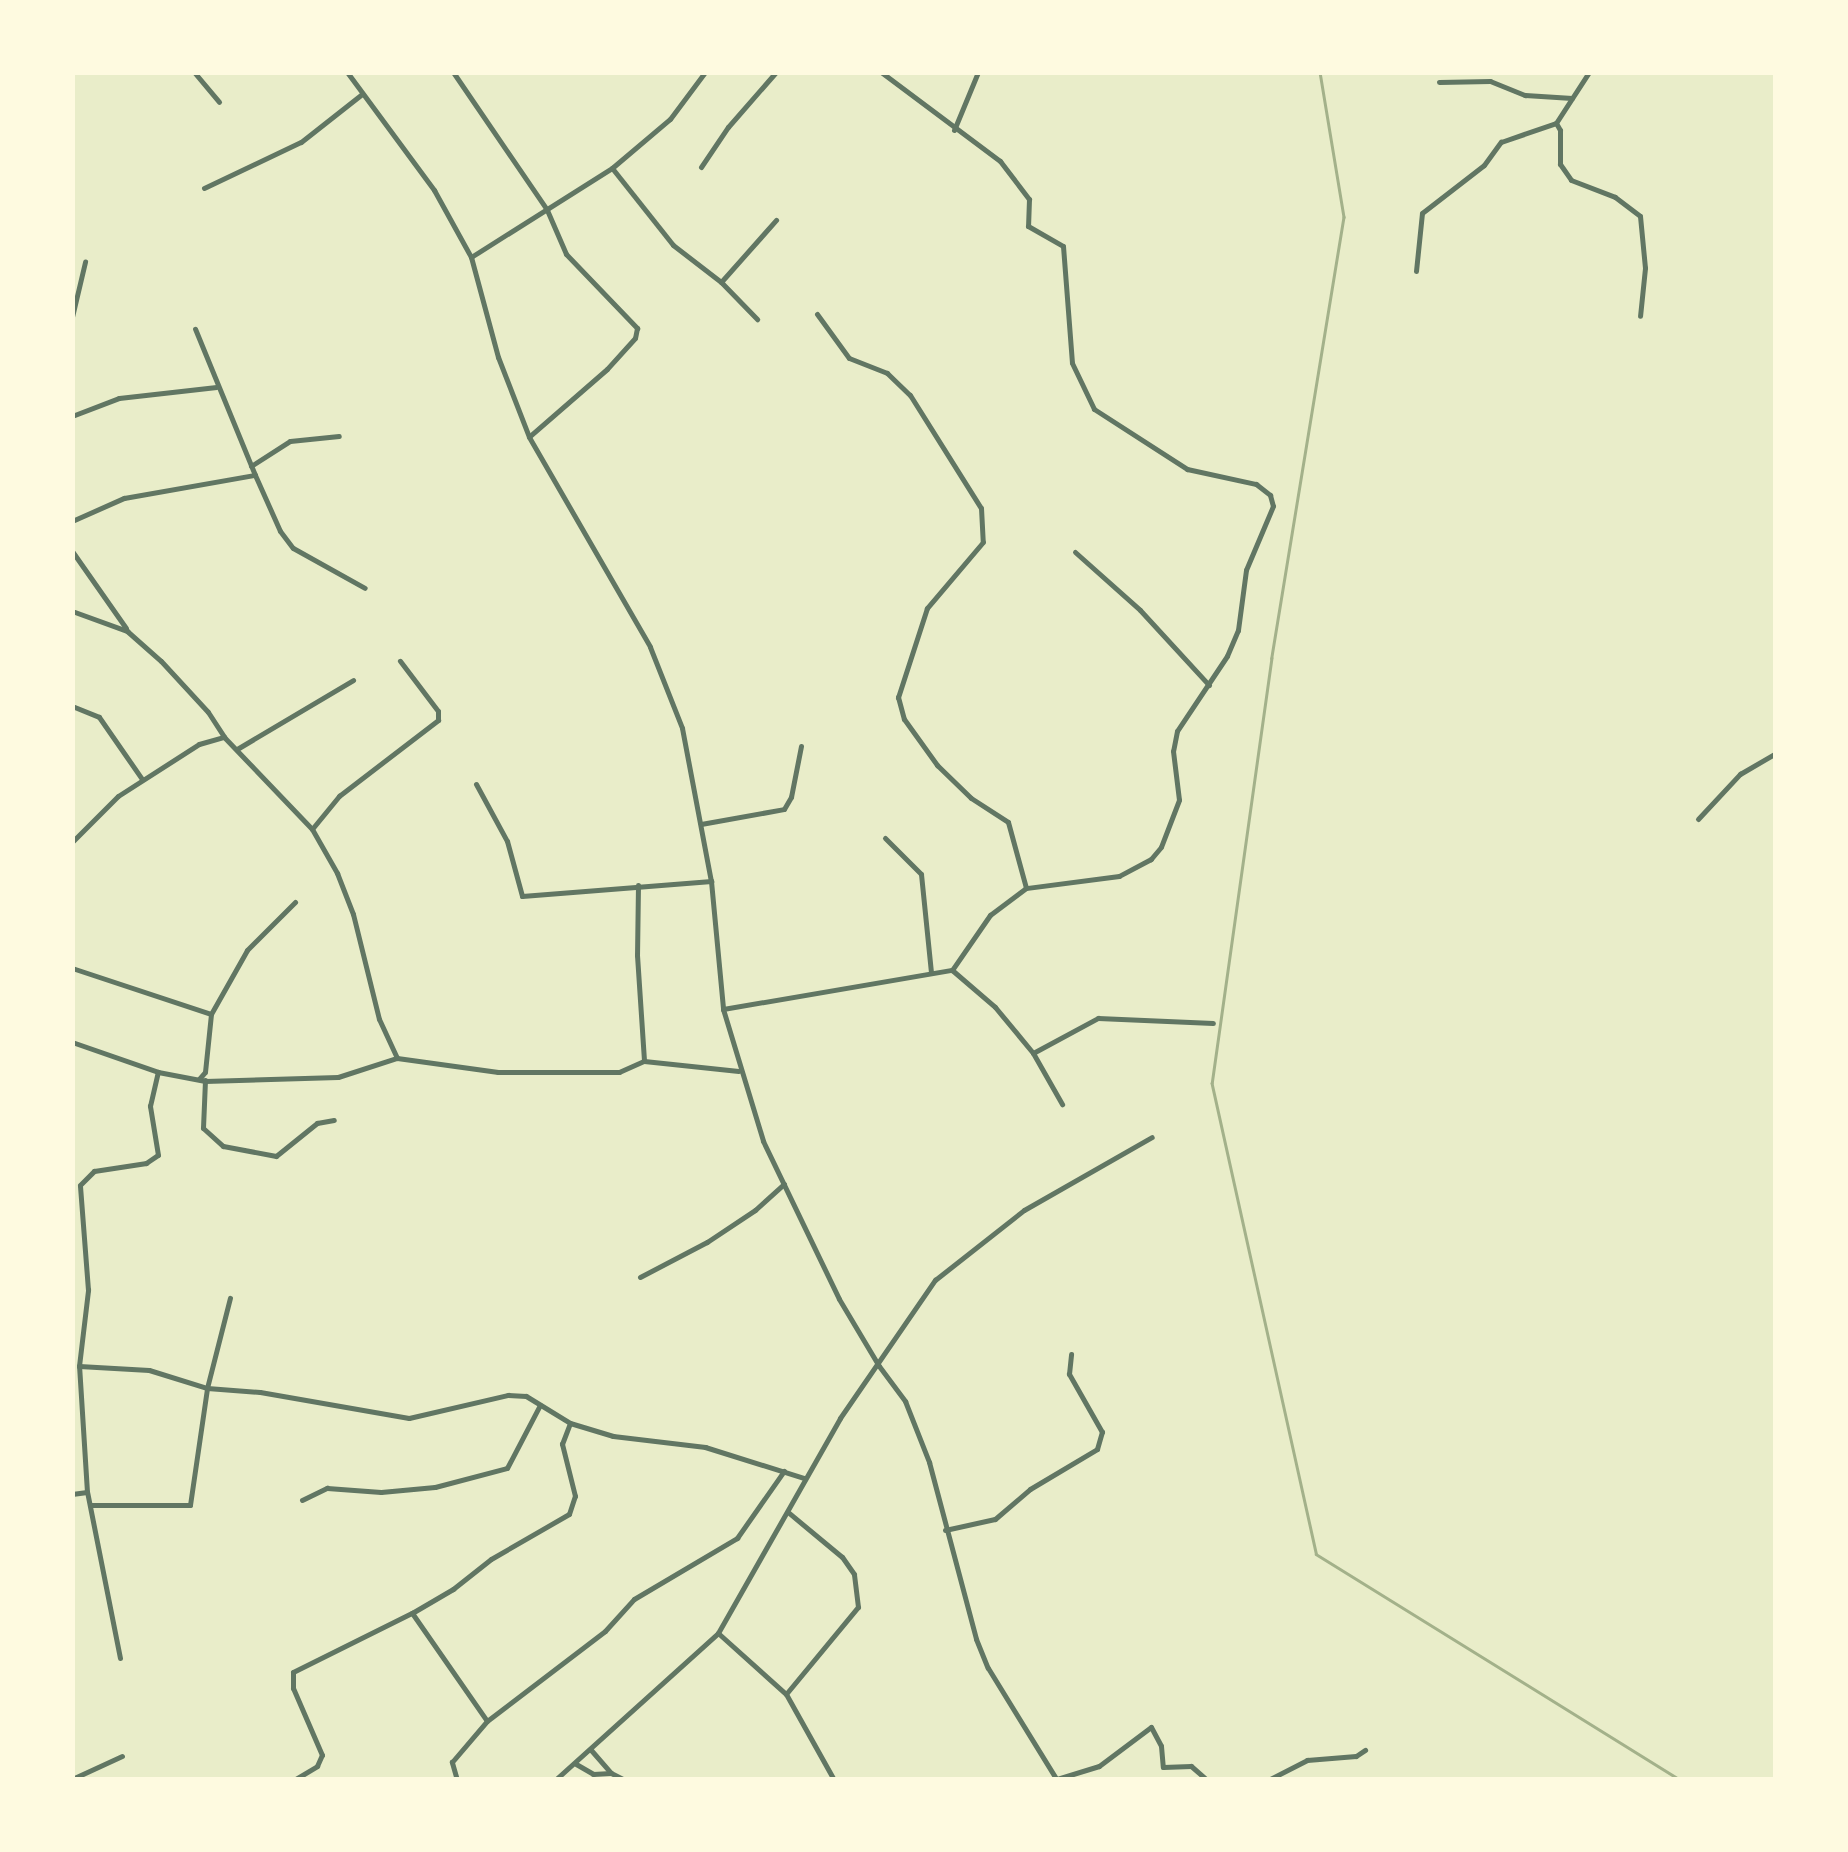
<!DOCTYPE html>
<style>
body{margin:0}
#map{position:relative;width:1848px;height:1852px;overflow:hidden;background:#e9edc9;font-family:"PT Serif",serif}
div>[style]{position:absolute}
[style*='--x']{left:calc(var(--x)*1px);top:calc(var(--y)*1px);width:calc(var(--w)*1px);rotate:calc(var(--a)*1deg)}
.stream>*{height:2.5px;margin:-1.25px;padding:0 1.25px;transform-origin:1.25px;border-radius:1.25px;background:#a3b18a}
.minor>*{height:5px;margin:-2.5px;padding:0 2.5px;transform-origin:2.5px;border-radius:2.5px;background:#617663}
span{translate:-50% -50%;white-space:nowrap;text-align:center;line-height:1.15;-webkit-text-stroke:8px #fefae0;paint-order:stroke}
.frame{position:absolute;inset:0;border:75px solid #fefae0;pointer-events:none}
</style>
<div id="map">
<div class="stream">
<div style="--x:1320;--y:72;--w:147;--a:80.6"></div>
<div style="--x:1344;--y:217;--w:447;--a:99.3"></div>
<div style="--x:1272;--y:658;--w:429;--a:98"></div>
<div style="--x:1212;--y:1083;--w:482;--a:77.5"></div>
<div style="--x:1316;--y:1554;--w:428;--a:31.8"></div>
</div>
<div class="minor">
<div style="--x:194;--y:72;--w:39;--a:50"></div>
<div style="--x:347;--y:72;--w:147;--a:53.6"></div>
<div style="--x:434;--y:190;--w:77;--a:61.1"></div>
<div style="--x:471;--y:257;--w:104;--a:74.9"></div>
<div style="--x:498;--y:357;--w:86;--a:68.8"></div>
<div style="--x:529;--y:437;--w:242;--a:60"></div>
<div style="--x:650;--y:647;--w:87;--a:68.4"></div>
<div style="--x:682;--y:728;--w:156;--a:79.3"></div>
<div style="--x:711;--y:881;--w:129;--a:84.6"></div>
<div style="--x:723;--y:1009;--w:138;--a:73.1"></div>
<div style="--x:763;--y:1141;--w:175;--a:64.3"></div>
<div style="--x:839;--y:1299;--w:78;--a:59.2"></div>
<div style="--x:879;--y:1366;--w:44;--a:53.4"></div>
<div style="--x:905;--y:1401;--w:66;--a:68.5"></div>
<div style="--x:929;--y:1462;--w:183;--a:75.1"></div>
<div style="--x:976;--y:1639;--w:31;--a:68"></div>
<div style="--x:988;--y:1668;--w:132;--a:58.4"></div>
<div style="--x:453;--y:72;--w:167;--a:55.7"></div>
<div style="--x:547;--y:210;--w:48;--a:66.6"></div>
<div style="--x:566;--y:254;--w:103;--a:46.2"></div>
<div style="--x:637;--y:328;--w:10;--a:101"></div>
<div style="--x:635;--y:338;--w:42;--a:132.1"></div>
<div style="--x:607;--y:369;--w:102;--a:139"></div>
<div style="--x:881;--y:72;--w:149;--a:36.8"></div>
<div style="--x:1000;--y:161;--w:48;--a:52.7"></div>
<div style="--x:1029;--y:199;--w:27;--a:92"></div>
<div style="--x:1028;--y:226;--w:40;--a:29.7"></div>
<div style="--x:1063;--y:246;--w:117;--a:85.6"></div>
<div style="--x:1072;--y:363;--w:51;--a:64.4"></div>
<div style="--x:1094;--y:409;--w:111;--a:32.8"></div>
<div style="--x:1187;--y:469;--w:71;--a:12.3"></div>
<div style="--x:1256;--y:484;--w:18;--a:38"></div>
<div style="--x:1270;--y:495;--w:11;--a:75"></div>
<div style="--x:1273;--y:506;--w:69;--a:112.9"></div>
<div style="--x:1246;--y:570;--w:61;--a:97.6"></div>
<div style="--x:1238;--y:630;--w:28;--a:113"></div>
<div style="--x:1227;--y:656;--w:90;--a:123.7"></div>
<div style="--x:1177;--y:731;--w:20;--a:101"></div>
<div style="--x:1173;--y:751;--w:49;--a:83"></div>
<div style="--x:1179;--y:800;--w:50;--a:111"></div>
<div style="--x:1161;--y:847;--w:16;--a:130"></div>
<div style="--x:1151;--y:859;--w:36;--a:152"></div>
<div style="--x:1119;--y:876;--w:94;--a:172.6"></div>
<div style="--x:1026;--y:888;--w:45;--a:143.1"></div>
<div style="--x:990;--y:915;--w:67;--a:124.6"></div>
<div style="--x:1439;--y:82;--w:51;--a:-1.1"></div>
<div style="--x:1490;--y:81;--w:38;--a:22"></div>
<div style="--x:1525;--y:95;--w:47;--a:3.7"></div>
<div style="--x:1556;--y:123;--w:8;--a:60"></div>
<div style="--x:1560;--y:130;--w:34;--a:90"></div>
<div style="--x:1560;--y:164;--w:19;--a:55"></div>
<div style="--x:1571;--y:180;--w:47;--a:21.1"></div>
<div style="--x:1615;--y:197;--w:31;--a:37"></div>
<div style="--x:1640;--y:216;--w:52;--a:84.5"></div>
<div style="--x:1645;--y:268;--w:48;--a:95.9"></div>
<div style="--x:954;--y:130;--w:63;--a:-67.5"></div>
<div style="--x:701;--y:167;--w:48;--a:-56"></div>
<div style="--x:728;--y:127;--w:73;--a:-48.9"></div>
<div style="--x:612;--y:168;--w:98;--a:51.6"></div>
<div style="--x:673;--y:245;--w:61;--a:37.6"></div>
<div style="--x:721;--y:282;--w:52;--a:45.8"></div>
<div style="--x:204;--y:188;--w:107;--a:-25.4"></div>
<div style="--x:301;--y:142;--w:78;--a:-38.2"></div>
<div style="--x:471;--y:257;--w:167;--a:-32.3"></div>
<div style="--x:612;--y:168;--w:76;--a:-40.2"></div>
<div style="--x:670;--y:119;--w:59;--a:-53.3"></div>
<div style="--x:1416;--y:271;--w:58;--a:-84.1"></div>
<div style="--x:1422;--y:213;--w:78;--a:-37.7"></div>
<div style="--x:1484;--y:165;--w:29;--a:-54"></div>
<div style="--x:1501;--y:142;--w:58;--a:-19.1"></div>
<div style="--x:1556;--y:123;--w:61;--a:-57.1"></div>
<div style="--x:721;--y:282;--w:83;--a:-48.4"></div>
<div style="--x:817;--y:314;--w:54;--a:54"></div>
<div style="--x:849;--y:358;--w:41;--a:21.5"></div>
<div style="--x:887;--y:373;--w:32;--a:44"></div>
<div style="--x:910;--y:395;--w:133;--a:57.9"></div>
<div style="--x:981;--y:508;--w:34;--a:87"></div>
<div style="--x:983;--y:542;--w:87;--a:130.3"></div>
<div style="--x:927;--y:608;--w:94;--a:108"></div>
<div style="--x:898;--y:697;--w:23;--a:75"></div>
<div style="--x:904;--y:719;--w:57;--a:54.3"></div>
<div style="--x:937;--y:765;--w:47;--a:44.1"></div>
<div style="--x:971;--y:798;--w:44;--a:33"></div>
<div style="--x:1008;--y:822;--w:68;--a:74.7"></div>
<div style="--x:72;--y:317;--w:57;--a:-76.7"></div>
<div style="--x:72;--y:416;--w:50;--a:-21"></div>
<div style="--x:119;--y:398;--w:98;--a:-6.5"></div>
<div style="--x:251;--y:466;--w:46;--a:-32.7"></div>
<div style="--x:290;--y:441;--w:49;--a:-5.8"></div>
<div style="--x:255;--y:475;--w:61;--a:65.9"></div>
<div style="--x:280;--y:531;--w:21;--a:53"></div>
<div style="--x:293;--y:548;--w:82;--a:29.1"></div>
<div style="--x:72;--y:521;--w:57;--a:-23.9"></div>
<div style="--x:124;--y:498;--w:133;--a:-10"></div>
<div style="--x:255;--y:475;--w:158;--a:-112.3"></div>
<div style="--x:72;--y:551;--w:94;--a:55"></div>
<div style="--x:1075;--y:552;--w:87;--a:41.7"></div>
<div style="--x:1140;--y:610;--w:102;--a:47.4"></div>
<div style="--x:72;--y:611;--w:59;--a:20"></div>
<div style="--x:127;--y:631;--w:45;--a:41.4"></div>
<div style="--x:161;--y:661;--w:69;--a:47.3"></div>
<div style="--x:208;--y:712;--w:30;--a:57"></div>
<div style="--x:224;--y:737;--w:127;--a:46.3"></div>
<div style="--x:312;--y:829;--w:51;--a:60.4"></div>
<div style="--x:337;--y:873;--w:44;--a:68.7"></div>
<div style="--x:353;--y:914;--w:108;--a:76.1"></div>
<div style="--x:379;--y:1019;--w:43;--a:65.2"></div>
<div style="--x:72;--y:706;--w:29;--a:22"></div>
<div style="--x:99;--y:717;--w:75;--a:55.3"></div>
<div style="--x:237;--y:749;--w:135;--a:-30.7"></div>
<div style="--x:476;--y:784;--w:65;--a:61.5"></div>
<div style="--x:507;--y:841;--w:57;--a:74.7"></div>
<div style="--x:522;--y:896;--w:190;--a:-4.5"></div>
<div style="--x:1698;--y:819;--w:62;--a:-47"></div>
<div style="--x:1740;--y:774;--w:42;--a:-30.3"></div>
<div style="--x:701;--y:824;--w:84;--a:-10.2"></div>
<div style="--x:784;--y:809;--w:14;--a:-60"></div>
<div style="--x:791;--y:797;--w:52;--a:-78.9"></div>
<div style="--x:312;--y:829;--w:43;--a:-50.7"></div>
<div style="--x:339;--y:796;--w:125;--a:-37.5"></div>
<div style="--x:438;--y:720;--w:9;--a:-90"></div>
<div style="--x:438;--y:711;--w:63;--a:-127.2"></div>
<div style="--x:885;--y:838;--w:51;--a:45"></div>
<div style="--x:921;--y:874;--w:99;--a:84.2"></div>
<div style="--x:72;--y:842;--w:65;--a:-45"></div>
<div style="--x:118;--y:796;--w:96;--a:-32.7"></div>
<div style="--x:199;--y:744;--w:26;--a:-16"></div>
<div style="--x:638;--y:885;--w:70;--a:90.8"></div>
<div style="--x:637;--y:955;--w:106;--a:86.2"></div>
<div style="--x:72;--y:968;--w:146;--a:18.3"></div>
<div style="--x:723;--y:1009;--w:232;--a:-9.7"></div>
<div style="--x:952;--y:970;--w:57;--a:40.7"></div>
<div style="--x:995;--y:1007;--w:60;--a:50.4"></div>
<div style="--x:1033;--y:1053;--w:59;--a:60.4"></div>
<div style="--x:72;--y:1042;--w:91;--a:19.2"></div>
<div style="--x:158;--y:1072;--w:48;--a:10.8"></div>
<div style="--x:205;--y:1081;--w:133;--a:-1.7"></div>
<div style="--x:338;--y:1077;--w:62;--a:-17.9"></div>
<div style="--x:397;--y:1058;--w:102;--a:7.9"></div>
<div style="--x:498;--y:1072;--w:121;--a:0"></div>
<div style="--x:619;--y:1072;--w:27;--a:-24"></div>
<div style="--x:644;--y:1061;--w:95;--a:6.1"></div>
<div style="--x:1033;--y:1053;--w:74;--a:-28.3"></div>
<div style="--x:1098;--y:1018;--w:115;--a:2.5"></div>
<div style="--x:199;--y:1079;--w:9;--a:-49"></div>
<div style="--x:205;--y:1072;--w:58;--a:-84.1"></div>
<div style="--x:211;--y:1014;--w:73;--a:-60.6"></div>
<div style="--x:247;--y:950;--w:68;--a:-45"></div>
<div style="--x:205;--y:1080;--w:48;--a:92.4"></div>
<div style="--x:203;--y:1128;--w:27;--a:42"></div>
<div style="--x:223;--y:1146;--w:54;--a:10.7"></div>
<div style="--x:276;--y:1156;--w:53;--a:-38.8"></div>
<div style="--x:317;--y:1123;--w:17;--a:-10"></div>
<div style="--x:640;--y:1277;--w:76;--a:-27.6"></div>
<div style="--x:707;--y:1242;--w:58;--a:-33.7"></div>
<div style="--x:755;--y:1210;--w:39;--a:-42"></div>
<div style="--x:79;--y:1366;--w:70;--a:3.3"></div>
<div style="--x:149;--y:1370;--w:61;--a:17.2"></div>
<div style="--x:207;--y:1388;--w:93;--a:-75.7"></div>
<div style="--x:72;--y:1494;--w:15;--a:-8"></div>
<div style="--x:302;--y:1500;--w:28;--a:-26"></div>
<div style="--x:327;--y:1488;--w:54;--a:4.2"></div>
<div style="--x:381;--y:1492;--w:54;--a:-5.3"></div>
<div style="--x:435;--y:1487;--w:74;--a:-14.8"></div>
<div style="--x:507;--y:1468;--w:71;--a:-62.4"></div>
<div style="--x:91;--y:1505;--w:99;--a:0"></div>
<div style="--x:190;--y:1505;--w:118;--a:-81.7"></div>
<div style="--x:207;--y:1388;--w:53;--a:4.3"></div>
<div style="--x:260;--y:1392;--w:151;--a:9.9"></div>
<div style="--x:409;--y:1418;--w:102;--a:-13.1"></div>
<div style="--x:508;--y:1395;--w:18;--a:3"></div>
<div style="--x:526;--y:1396;--w:52;--a:31.5"></div>
<div style="--x:570;--y:1423;--w:45;--a:16.8"></div>
<div style="--x:613;--y:1436;--w:93;--a:6.8"></div>
<div style="--x:705;--y:1447;--w:104;--a:17.4"></div>
<div style="--x:945;--y:1530;--w:51;--a:-12.4"></div>
<div style="--x:995;--y:1519;--w:46;--a:-40.6"></div>
<div style="--x:1030;--y:1489;--w:78;--a:-30.8"></div>
<div style="--x:1097;--y:1449;--w:18;--a:-74"></div>
<div style="--x:1102;--y:1432;--w:67;--a:-119.6"></div>
<div style="--x:1069;--y:1374;--w:20;--a:-84"></div>
<div style="--x:412;--y:1613;--w:131;--a:55.2"></div>
<div style="--x:718;--y:1633;--w:91;--a:41.9"></div>
<div style="--x:786;--y:1694;--w:98;--a:60.8"></div>
<div style="--x:120;--y:1658;--w:169;--a:-101.2"></div>
<div style="--x:87;--y:1492;--w:126;--a:-93.6"></div>
<div style="--x:79;--y:1366;--w:77;--a:-83.2"></div>
<div style="--x:88;--y:1290;--w:105;--a:-94.4"></div>
<div style="--x:80;--y:1185;--w:20;--a:-45"></div>
<div style="--x:94;--y:1171;--w:53;--a:-8.7"></div>
<div style="--x:146;--y:1163;--w:14;--a:-34"></div>
<div style="--x:158;--y:1155;--w:50;--a:-99.3"></div>
<div style="--x:150;--y:1106;--w:35;--a:-77"></div>
<div style="--x:786;--y:1694;--w:113;--a:-50.4"></div>
<div style="--x:858;--y:1607;--w:33;--a:-97"></div>
<div style="--x:854;--y:1574;--w:21;--a:-125"></div>
<div style="--x:842;--y:1557;--w:69;--a:-140.3"></div>
<div style="--x:591;--y:1750;--w:30;--a:49"></div>
<div style="--x:576;--y:1764;--w:20;--a:30"></div>
<div style="--x:593;--y:1774;--w:18;--a:-3"></div>
<div style="--x:611;--y:1773;--w:16;--a:27"></div>
<div style="--x:72;--y:1779;--w:55;--a:-24.7"></div>
<div style="--x:1057;--y:1779;--w:44;--a:-17.2"></div>
<div style="--x:1099;--y:1766;--w:65;--a:-36.9"></div>
<div style="--x:1151;--y:1727;--w:21;--a:62"></div>
<div style="--x:1161;--y:1746;--w:21;--a:85"></div>
<div style="--x:1163;--y:1767;--w:28;--a:-2"></div>
<div style="--x:1191;--y:1766;--w:21;--a:41"></div>
<div style="--x:294;--y:1780;--w:27;--a:-31"></div>
<div style="--x:317;--y:1766;--w:12;--a:-66"></div>
<div style="--x:322;--y:1755;--w:73;--a:-113.4"></div>
<div style="--x:293;--y:1688;--w:16;--a:-90"></div>
<div style="--x:293;--y:1672;--w:133;--a:-26.4"></div>
<div style="--x:412;--y:1613;--w:48;--a:-30.3"></div>
<div style="--x:453;--y:1589;--w:48;--a:-38.3"></div>
<div style="--x:491;--y:1559;--w:90;--a:-30"></div>
<div style="--x:569;--y:1514;--w:19;--a:-72"></div>
<div style="--x:575;--y:1496;--w:54;--a:-104"></div>
<div style="--x:562;--y:1444;--w:22;--a:-69"></div>
<div style="--x:457;--y:1780;--w:19;--a:-106"></div>
<div style="--x:452;--y:1762;--w:54;--a:-49.5"></div>
<div style="--x:487;--y:1721;--w:148;--a:-37.3"></div>
<div style="--x:605;--y:1631;--w:43;--a:-47.8"></div>
<div style="--x:634;--y:1599;--w:120;--a:-30.6"></div>
<div style="--x:737;--y:1538;--w:82;--a:-55"></div>
<div style="--x:555;--y:1780;--w:219;--a:-42"></div>
<div style="--x:718;--y:1633;--w:247;--a:-60.4"></div>
<div style="--x:840;--y:1418;--w:168;--a:-55.5"></div>
<div style="--x:935;--y:1280;--w:113;--a:-38.2"></div>
<div style="--x:1024;--y:1210;--w:147;--a:-29.7"></div>
<div style="--x:1268;--y:1780;--w:44;--a:-27.1"></div>
<div style="--x:1307;--y:1760;--w:49;--a:-4.7"></div>
<div style="--x:1356;--y:1756;--w:11;--a:-34"></div>
</div>
<div class="frame"></div>
</div>
